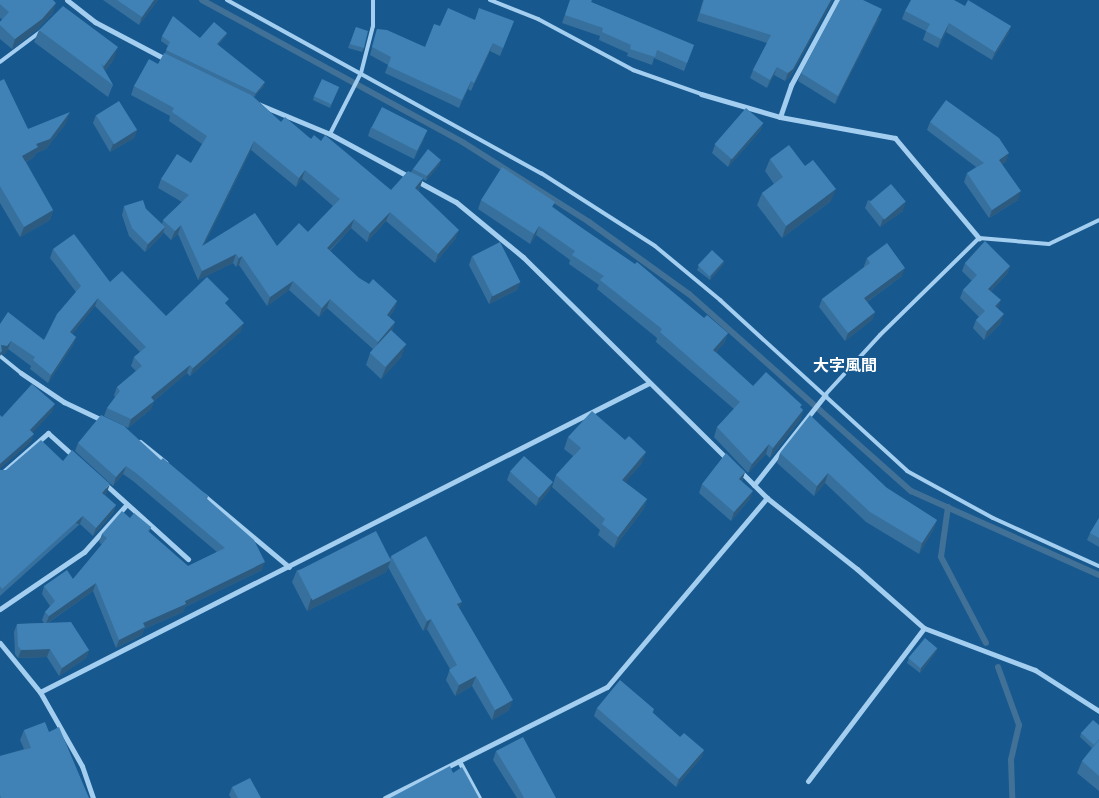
<!DOCTYPE html>
<meta charset="utf-8">
<style>
body{margin:0}
#map{position:relative;width:1099px;height:798px;overflow:hidden;background:#17588e;font-family:Montserrat,"Noto Sans JP",sans-serif}
div>[style]{position:absolute}
[style*='--x']{left:calc(var(--x)*1px);top:calc(var(--y)*1px);width:calc(var(--w)*1px);rotate:calc(var(--a)*1deg)}
.stream>*{height:6px;margin:-3px;padding:0 3px;transform-origin:3px;border-radius:3px;background:#427197}
.service>*{height:4px;margin:-2px;padding:0 2px;transform-origin:2px;border-radius:2px;background:#a3ceef}
.minor>*{height:5px;margin:-2.5px;padding:0 2.5px;transform-origin:2.5px;border-radius:2.5px;background:#a3ceef}
.wall>*{inset:0;background:#37709d}
.shaded-wall>*{inset:0;background:#2d5b7f;transform-origin:0 0}
.building>*{inset:0;background:#4082b6;transform-origin:0 0}
span{translate:-50% -50%;white-space:nowrap;text-align:center;line-height:1.15;-webkit-text-stroke:4px #17588e;paint-order:stroke}
.quarter-label{font-size:16px;color:#fff;font-weight:700}
</style>
<div id="map">
<div class="stream">
<div style="--x:202;--y:0;--w:298;--a:28.6"></div>
<div style="--x:464;--y:143;--w:148;--a:32.3"></div>
<div style="--x:589;--y:222;--w:123;--a:35.8"></div>
<div style="--x:689;--y:294;--w:297;--a:41.6"></div>
<div style="--x:911;--y:491;--w:206;--a:24.1"></div>
<div style="--x:948;--y:507;--w:50;--a:98"></div>
<div style="--x:941;--y:557;--w:97;--a:62.4"></div>
<div style="--x:998;--y:667;--w:62;--a:70.1"></div>
<div style="--x:1019;--y:725;--w:36;--a:103"></div>
<div style="--x:1011;--y:760;--w:38;--a:88"></div>
</div>
<div class="service">
<div style="--x:227;--y:0;--w:359;--a:28.9"></div>
<div style="--x:541;--y:173;--w:135;--a:32.6"></div>
<div style="--x:655;--y:246;--w:85;--a:39.7"></div>
<div style="--x:720;--y:300;--w:253;--a:42.4"></div>
<div style="--x:907;--y:471;--w:98;--a:28.7"></div>
<div style="--x:993;--y:518;--w:116;--a:24.4"></div>
<div style="--x:490;--y:0;--w:52;--a:21.6"></div>
<div style="--x:538;--y:19;--w:108;--a:28.2"></div>
<div style="--x:633;--y:70;--w:72;--a:19.4"></div>
<div style="--x:0;--y:62;--w:50;--a:-36.9"></div>
<div style="--x:330;--y:134;--w:68;--a:-63.1"></div>
<div style="--x:361;--y:73;--w:49;--a:-75.7"></div>
<div style="--x:373;--y:26;--w:26;--a:-90"></div>
<div style="--x:0;--y:356;--w:27;--a:39"></div>
<div style="--x:825;--y:395;--w:81;--a:-47.5"></div>
<div style="--x:880;--y:335;--w:139;--a:-44.4"></div>
<div style="--x:979;--y:238;--w:70;--a:4.9"></div>
<div style="--x:1049;--y:244;--w:55;--a:-25.6"></div>
</div>
<div class="minor">
<div style="--x:67;--y:0;--w:36;--a:38"></div>
<div style="--x:95;--y:22;--w:81;--a:27.8"></div>
<div style="--x:701;--y:94;--w:82;--a:16.2"></div>
<div style="--x:780;--y:117;--w:34;--a:-71"></div>
<div style="--x:791;--y:85;--w:97;--a:-61.6"></div>
<div style="--x:258;--y:104;--w:78;--a:22.6"></div>
<div style="--x:330;--y:134;--w:143;--a:28.4"></div>
<div style="--x:456;--y:202;--w:87;--a:39.4"></div>
<div style="--x:523;--y:257;--w:289;--a:44.7"></div>
<div style="--x:780;--y:117;--w:117;--a:10.3"></div>
<div style="--x:895;--y:138;--w:131;--a:50"></div>
<div style="--x:21;--y:373;--w:52;--a:34"></div>
<div style="--x:64;--y:402;--w:42;--a:25.3"></div>
<div style="--x:140;--y:442;--w:33;--a:39"></div>
<div style="--x:740;--y:471;--w:38;--a:45"></div>
<div style="--x:767;--y:498;--w:115;--a:38.3"></div>
<div style="--x:857;--y:569;--w:89;--a:41.4"></div>
<div style="--x:924;--y:628;--w:119;--a:20.7"></div>
<div style="--x:1035;--y:670;--w:76;--a:32.6"></div>
<div style="--x:0;--y:475;--w:64;--a:-41.2"></div>
<div style="--x:48;--y:433;--w:36;--a:42"></div>
<div style="--x:105;--y:484;--w:112;--a:42.1"></div>
<div style="--x:754;--y:485;--w:115;--a:-51.7"></div>
<div style="--x:203;--y:495;--w:112;--a:39.9"></div>
<div style="--x:0;--y:609;--w:102;--a:-34.2"></div>
<div style="--x:84;--y:552;--w:64;--a:-48.1"></div>
<div style="--x:0;--y:643;--w:63;--a:50.8"></div>
<div style="--x:40;--y:692;--w:85;--a:60.4"></div>
<div style="--x:82;--y:766;--w:34;--a:71"></div>
<div style="--x:40;--y:692;--w:683;--a:-26.9"></div>
<div style="--x:459;--y:761;--w:42;--a:61.6"></div>
<div style="--x:808;--y:781;--w:192;--a:-52.8"></div>
<div style="--x:385;--y:798;--w:248;--a:-26.6"></div>
<div style="--x:607;--y:687;--w:248;--a:-49.8"></div>
</div>
<div class="wall">
<div style="clip-path:polygon(0 0,53px 13px,38px 29px,12px 49px,0 39px,0 22px,2px 19px,0 18px)"></div>
<div style="clip-path:polygon(103px 0,158px 0,139px 25px)"></div>
<div style="clip-path:polygon(570px 0,591px 2px,694px 45px,684px 71px,654px 58px,652px 65px,627px 56px,628px 53px,599px 40px,600px 36px,562px 23px)"></div>
<div style="clip-path:polygon(703px 0,833px 0,790px 77px,785px 81px,774px 75px,767px 88px,750px 78px,753px 70px,767px 43px,697px 21px)"></div>
<div style="clip-path:polygon(965px 6px,1011px 26px,1008px 34px,992px 60px,946px 32px,938px 48px,923px 40px,926px 31px,902px 19px,905px 11px)"></div>
<div style="clip-path:polygon(879px 18px,835px 104px,798px 81px,801px 73px)"></div>
<div style="clip-path:polygon(475px 20px,514px 21px,500px 56px,490px 51px,471px 91px,468px 89px,459px 108px,385px 73px,388px 65px,370px 55px,377px 29px,425px 47px,440px 26px)"></div>
<div style="clip-path:polygon(356px 27px,364px 48px,362px 52px,348px 48px)"></div>
<div style="clip-path:polygon(39px 30px,114px 59px,105px 71px,113px 85px,108px 97px,34px 42px)"></div>
<div style="clip-path:polygon(evenodd,227px 33px,225px 37px,218px 45px,264px 86px,254px 97px,281px 122px,311px 139px,321px 141px,391px 190px,411px 172px,413px 169px,440px 164px,426px 181px,423px 179px,420px 187px,418px 190px,456px 238px,435px 263px,386px 221px,367px 242px,351px 228px,330px 251px,359px 278px,397px 301px,394px 310px,389px 317px,395px 322px,392px 331px,402px 356px,381px 379px,366px 365px,370px 353px,373px 349px,327px 308px,319px 317px,289px 290px,267px 306px,239px 265px,236px 267px,233px 263px,198px 280px,178px 234px,171px 240px,163px 232px,162px 235px,145px 252px,129px 236px,122px 215px,124px 206px,146px 209px,162px 224px,163px 220px,182px 202px,158px 188px,161px 179px,191px 163px,202px 144px,169px 121px,170px 116px,131px 95px,134px 86px,158px 64px,165px 53px,168px 46px,161px 41px,162px 36px,200px 38px,227px 33px,251px 150px,296px 187px,302px 179px,333px 206px,308px 232px,277px 246px,204px 245px,251px 150px)"></div>
<div style="clip-path:polygon(0 81px,28px 129px,66px 123px,46px 149px,36px 153px,34px 157px,26px 162px,53px 210px,50px 220px,20px 237px,0 203px)"></div>
<div style="clip-path:polygon(339px 87px,330px 108px,313px 100px,314px 96px)"></div>
<div style="clip-path:polygon(96px 115px,137px 130px,134px 138px,110px 152px,93px 123px)"></div>
<div style="clip-path:polygon(930px 122px,1006px 162px,1002px 164px,1018px 200px,989px 218px,964px 182px,967px 173px,976px 167px,927px 130px)"></div>
<div style="clip-path:polygon(763px 123px,760px 131px,728px 167px,712px 153px,715px 145px)"></div>
<div style="clip-path:polygon(371px 127px,424px 139px,414px 159px,368px 136px)"></div>
<div style="clip-path:polygon(770px 159px,831px 201px,782px 238px,757px 205px,762px 193px,774px 184px,765px 171px)"></div>
<div style="clip-path:polygon(481px 200px,553px 207px,704px 318px,728px 333px,724px 343px,716px 352px,753px 386px,801px 408px,803px 410px,800px 420px,770px 458px,766px 454px,748px 473px,714px 437px,717px 427px,734px 409px,656px 342px,657px 338px,597px 289px,599px 285px,569px 264px,570px 260px,536px 235px,530px 244px,478px 209px)"></div>
<div style="clip-path:polygon(868px 200px,903px 211px,880px 227px,865px 208px)"></div>
<div style="clip-path:polygon(53px 249px,110px 282px,166px 316px,227px 305px,241px 331px,190px 376px,187px 373px,154px 401px,151px 409px,128px 428px,104px 416px,107px 408px,115px 397px,114px 395px,117px 387px,136px 371px,131px 366px,134px 357px,140px 352px,95px 306px,72px 334px,76px 337px,73px 345px,48px 383px,30px 369px,31px 366px,8px 349px,4px 354px,1px 354px,0 356px,0 324px,44px 340px,76px 292px,50px 258px)"></div>
<div style="clip-path:polygon(472px 256px,520px 282px,517px 290px,489px 304px,469px 265px)"></div>
<div style="clip-path:polygon(867px 258px,902px 276px,867px 302px,875px 312px,872px 320px,845px 341px,819px 307px,822px 299px,864px 267px,864px 266px)"></div>
<div style="clip-path:polygon(724px 261px,723px 265px,710px 280px,697px 270px,699px 266px)"></div>
<div style="clip-path:polygon(965px 263px,1010px 266px,1007px 274px,991px 291px,998px 308px,1001px 323px,984px 340px,973px 328px,976px 320px,979px 317px,960px 298px,963px 290px,972px 281px,962px 271px)"></div>
<div style="clip-path:polygon(568px 437px,642px 463px,625px 482px,647px 499px,643px 510px,614px 548px,598px 535px,600px 530px,552px 487px,556px 475px,573px 456px,564px 449px)"></div>
<div style="clip-path:polygon(78px 443px,161px 460px,208px 496px,207px 499px,262px 570px,185px 607px,183px 612px,144px 629px,142px 635px,116px 648px,93px 591px,48px 623px,89px 650px,86px 658px,59px 676px,47px 657px,18px 658px,15px 654px,14px 632px,17px 624px,44px 623px,42px 620px,45px 612px,50px 606px,42px 594px,44px 586px,73px 579px,102px 545px,99px 542px,102px 534px,130px 518px,151px 527px,149px 532px,188px 566px,217px 552px,133px 481px,123px 474px,113px 486px,75px 451px)"></div>
<div style="clip-path:polygon(780px 453px,887px 488px,937px 520px,933px 530px,919px 554px,866px 522px,825px 483px,814px 496px,777px 463px)"></div>
<div style="clip-path:polygon(63px 461px,107px 492px,105px 495px,116px 505px,113px 513px,93px 536px,80px 524px,0 596px,0 470px,6px 470px)"></div>
<div style="clip-path:polygon(510px 472px,550px 490px,536px 506px,507px 480px)"></div>
<div style="clip-path:polygon(745px 472px,742px 481px,750px 499px,731px 521px,699px 493px,702px 484px)"></div>
<div style="clip-path:polygon(1099px 518px,1099px 547px,1087px 540px,1090px 533px)"></div>
<div style="clip-path:polygon(391px 556px,459px 609px,509px 710px,492px 720px,472px 686px,455px 696px,446px 680px,450px 669px,427px 629px,423px 631px,388px 567px,386px 572px,307px 611px,292px 582px,297px 570px,390px 559px)"></div>
<div style="clip-path:polygon(937px 648px,936px 652px,920px 673px,907px 663px,909px 658px)"></div>
<div style="clip-path:polygon(597px 708px,654px 709px,653px 713px,680px 737px,704px 750px,701px 758px,676px 787px,594px 716px)"></div>
<div style="clip-path:polygon(1099px 725px,1099px 791px,1077px 773px,1082px 761px,1092px 748px,1080px 737px,1081px 733px)"></div>
<div style="clip-path:polygon(24px 730px,49px 732px,89px 798px,0 798px,0 756px,24px 749px,20px 740px)"></div>
<div style="clip-path:polygon(496px 751px,556px 798px,517px 798px,493px 760px)"></div>
<div style="clip-path:polygon(232px 787px,261px 798px,231px 798px,229px 795px)"></div>
</div>
<div class="shaded-wall">
<div style="clip-path:polygon(154px 0,158px 0,139px 25px,142px 17px)"></div>
<div style="clip-path:polygon(831px 0,833px 0,790px 77px,785px 81px,788px 73px)"></div>
<div style="clip-path:polygon(56px 3px,53px 13px,38px 29px,12px 49px,15px 39px)"></div>
<div style="clip-path:polygon(882px 9px,879px 18px,835px 104px,838px 96px)"></div>
<div style="clip-path:polygon(949px 23px,946px 32px,938px 48px,941px 39px)"></div>
<div style="clip-path:polygon(1011px 26px,1008px 34px,992px 60px,995px 52px)"></div>
<div style="clip-path:polygon(227px 33px,225px 37px,215px 48px,217px 44px)"></div>
<div style="clip-path:polygon(493px 43px,490px 51px,471px 91px,474px 83px)"></div>
<div style="clip-path:polygon(118px 47px,114px 59px,101px 76px,100px 75px,104px 66px)"></div>
<div style="clip-path:polygon(777px 67px,774px 75px,767px 88px,770px 80px)"></div>
<div style="clip-path:polygon(471px 81px,468px 89px,459px 108px,462px 100px)"></div>
<div style="clip-path:polygon(265px 82px,264px 86px,254px 97px,256px 93px)"></div>
<div style="clip-path:polygon(70px 112px,66px 123px,46px 149px,36px 153px,34px 157px,18px 166px,22px 156px,36px 144px)"></div>
<div style="clip-path:polygon(763px 123px,760px 131px,728px 167px,731px 159px)"></div>
<div style="clip-path:polygon(137px 130px,134px 138px,110px 152px,113px 144px)"></div>
<div style="clip-path:polygon(427px 130px,424px 139px,414px 159px,417px 151px)"></div>
<div style="clip-path:polygon(254px 141px,251px 150px,199px 255px,202px 246px)"></div>
<div style="clip-path:polygon(1009px 153px,1006px 162px,996px 168px,999px 160px)"></div>
<div style="clip-path:polygon(441px 160px,440px 164px,426px 181px,427px 176px)"></div>
<div style="clip-path:polygon(305px 170px,302px 179px,296px 187px,299px 178px)"></div>
<div style="clip-path:polygon(423px 178px,420px 187px,412px 197px,415px 188px)"></div>
<div style="clip-path:polygon(836px 189px,831px 201px,782px 238px,786px 226px)"></div>
<div style="clip-path:polygon(1021px 191px,1018px 200px,989px 218px,992px 210px)"></div>
<div style="clip-path:polygon(906px 202px,903px 211px,880px 227px,883px 219px)"></div>
<div style="clip-path:polygon(53px 210px,50px 220px,20px 237px,24px 227px)"></div>
<div style="clip-path:polygon(390px 212px,386px 221px,367px 242px,370px 233px)"></div>
<div style="clip-path:polygon(354px 219px,351px 228px,323px 257px,327px 248px)"></div>
<div style="clip-path:polygon(181px 225px,178px 234px,171px 240px,175px 231px)"></div>
<div style="clip-path:polygon(539px 226px,536px 235px,530px 244px,534px 234px)"></div>
<div style="clip-path:polygon(165px 227px,162px 235px,145px 252px,148px 244px)"></div>
<div style="clip-path:polygon(459px 230px,456px 238px,435px 263px,438px 254px)"></div>
<div style="clip-path:polygon(236px 254px,233px 263px,198px 280px,202px 271px)"></div>
<div style="clip-path:polygon(242px 256px,239px 265px,236px 267px,239px 258px)"></div>
<div style="clip-path:polygon(724px 261px,723px 265px,710px 280px,711px 276px)"></div>
<div style="clip-path:polygon(1010px 266px,1007px 274px,985px 297px,988px 289px)"></div>
<div style="clip-path:polygon(905px 268px,902px 276px,861px 306px,864px 298px)"></div>
<div style="clip-path:polygon(293px 281px,289px 290px,267px 306px,270px 297px)"></div>
<div style="clip-path:polygon(520px 282px,517px 290px,489px 304px,492px 296px)"></div>
<div style="clip-path:polygon(98px 298px,95px 306px,67px 340px,70px 332px)"></div>
<div style="clip-path:polygon(330px 299px,327px 308px,319px 317px,322px 308px)"></div>
<div style="clip-path:polygon(1001px 300px,998px 309px,995px 306px)"></div>
<div style="clip-path:polygon(397px 301px,394px 310px,384px 324px,387px 315px)"></div>
<div style="clip-path:polygon(875px 312px,872px 320px,845px 341px,848px 333px)"></div>
<div style="clip-path:polygon(1004px 314px,1001px 323px,984px 340px,987px 331px)"></div>
<div style="clip-path:polygon(395px 322px,392px 331px,375px 351px,378px 342px)"></div>
<div style="clip-path:polygon(244px 323px,241px 331px,190px 376px,193px 368px)"></div>
<div style="clip-path:polygon(728px 333px,724px 343px,710px 359px,713px 350px)"></div>
<div style="clip-path:polygon(76px 337px,73px 345px,48px 383px,51px 375px)"></div>
<div style="clip-path:polygon(11px 341px,8px 349px,4px 354px,1px 354px,0 356px,1px 345px)"></div>
<div style="clip-path:polygon(406px 344px,402px 356px,381px 379px,386px 367px)"></div>
<div style="clip-path:polygon(190px 365px,187px 373px,148px 406px,151px 397px)"></div>
<div style="clip-path:polygon(154px 401px,151px 409px,128px 428px,131px 419px)"></div>
<div style="clip-path:polygon(55px 404px,52px 412px,27px 439px,30px 430px)"></div>
<div style="clip-path:polygon(803px 410px,800px 420px,770px 458px,773px 448px)"></div>
<div style="clip-path:polygon(34px 434px,31px 442px,0 469px,0 464px)"></div>
<div style="clip-path:polygon(769px 444px,766px 454px,748px 473px,752px 464px)"></div>
<div style="clip-path:polygon(646px 452px,642px 463px,618px 491px,622px 480px)"></div>
<div style="clip-path:polygon(126px 466px,123px 474px,113px 486px,116px 477px)"></div>
<div style="clip-path:polygon(745px 472px,742px 480px,736px 487px,739px 479px)"></div>
<div style="clip-path:polygon(828px 473px,825px 483px,814px 496px,817px 486px)"></div>
<div style="clip-path:polygon(553px 482px,550px 490px,536px 506px,539px 498px)"></div>
<div style="clip-path:polygon(110px 484px,107px 492px,100px 501px,102px 493px)"></div>
<div style="clip-path:polygon(753px 491px,750px 499px,731px 521px,734px 512px)"></div>
<div style="clip-path:polygon(647px 499px,643px 510px,614px 548px,618px 537px)"></div>
<div style="clip-path:polygon(116px 505px,113px 513px,93px 536px,96px 528px)"></div>
<div style="left:83px;top:516px;width:9px;height:109px;rotate:111deg"></div>
<div style="clip-path:polygon(937px 520px,933px 530px,919px 554px,922px 543px)"></div>
<div style="clip-path:polygon(391px 560px,386px 572px,307px 611px,311px 599px)"></div>
<div style="clip-path:polygon(265px 562px,262px 570px,185px 607px,183px 612px,144px 629px,142px 635px,116px 648px,119px 640px,143px 623px,185px 601px)"></div>
<div style="clip-path:polygon(96px 583px,93px 591px,46px 624px,49px 616px)"></div>
<div style="clip-path:polygon(462px 602px,458px 612px,457px 604px)"></div>
<div style="clip-path:polygon(431px 619px,427px 629px,423px 631px,427px 621px)"></div>
<div style="clip-path:polygon(937px 648px,936px 652px,920px 673px,921px 668px)"></div>
<div style="clip-path:polygon(50px 649px,47px 657px,18px 658px,21px 650px)"></div>
<div style="clip-path:polygon(89px 650px,86px 658px,59px 676px,62px 668px)"></div>
<div style="clip-path:polygon(476px 676px,472px 686px,455px 696px,459px 685px)"></div>
<div style="clip-path:polygon(513px 700px,509px 710px,492px 720px,495px 710px)"></div>
<div style="clip-path:polygon(704px 750px,701px 758px,676px 787px,679px 779px)"></div>
</div>
<div class="building">
<div style="clip-path:polygon(0 0,53px 0,56px 3px,42px 19px,15px 39px,0 25px,0 22px,9px 12px,0 4px)"></div>
<div style="clip-path:polygon(117px 0,154px 0,142px 17px)"></div>
<div style="clip-path:polygon(570px 0,592px 0,591px 2px,694px 45px,687px 63px,657px 50px,655px 57px,630px 49px,631px 45px,602px 32px,603px 28px,565px 15px)"></div>
<div style="clip-path:polygon(704px 0,831px 0,793px 69px,788px 73px,777px 67px,770px 80px,753px 70px,771px 35px,700px 13px)"></div>
<div style="clip-path:polygon(840px 0,863px 0,882px 9px,838px 96px,801px 73px)"></div>
<div style="clip-path:polygon(911px 0,954px 0,965px 6px,968px 0,1011px 26px,995px 52px,949px 23px,941px 39px,926px 31px,930px 24px,905px 11px)"></div>
<div style="clip-path:polygon(63px 6px,118px 47px,104px 66px,101px 64px,113px 85px,39px 30px)"></div>
<div style="clip-path:polygon(448px 8px,475px 20px,479px 8px,514px 21px,503px 48px,493px 43px,474px 83px,471px 81px,462px 100px,388px 66px,391px 57px,372px 47px,377px 29px,387px 30px,425px 47px,434px 24px,440px 26px)"></div>
<div style="clip-path:polygon(173px 16px,200px 38px,214px 22px,227px 33px,217px 44px,265px 82px,256px 93px,166px 50px,170px 42px,162px 36px)"></div>
<div style="clip-path:polygon(356px 27px,368px 31px,364px 48px,350px 44px)"></div>
<div style="clip-path:polygon(evenodd,164px 53px,251px 95px,281px 122px,285px 117px,311px 139px,314px 135px,321px 141px,325px 135px,391px 190px,408px 171px,423px 178px,415px 188px,459px 230px,438px 254px,390px 212px,370px 233px,354px 219px,327px 248px,359px 278px,369px 284px,373px 279px,397px 301px,387px 315px,395px 322px,378px 342px,330px 299px,322px 308px,293px 281px,270px 297px,242px 256px,239px 258px,236px 254px,202px 271px,181px 225px,175px 231px,163px 220px,189px 195px,161px 179px,177px 154px,191px 163px,207px 136px,172px 112px,174px 108px,134px 86px,149px 59px,158px 64px,164px 53px,254px 141px,299px 178px,305px 170px,340px 199px,308px 232px,299px 223px,277px 246px,255px 213px,202px 246px,254px 141px)"></div>
<div style="clip-path:polygon(4px 79px,28px 129px,70px 112px,50px 139px,36px 144px,38px 147px,22px 156px,53px 210px,24px 227px,0 186px,0 81px)"></div>
<div style="left:322px;top:79px;width:19px;height:19px;rotate:25deg"></div>
<div style="clip-path:polygon(946px 100px,999px 138px,1009px 153px,999px 160px,1021px 191px,992px 210px,967px 173px,984px 163px,930px 122px)"></div>
<div style="left:119px;top:101px;width:34px;height:27px;rotate:58deg"></div>
<div style="left:382px;top:107px;width:51px;height:23px;rotate:27deg"></div>
<div style="left:746px;top:108px;width:23px;height:48px;rotate:41deg"></div>
<div style="clip-path:polygon(789px 145px,805px 166px,813px 160px,836px 189px,786px 226px,762px 193px,783px 177px,770px 159px)"></div>
<div style="clip-path:polygon(428px 149px,441px 160px,427px 176px,413px 169px)"></div>
<div style="clip-path:polygon(502px 167px,555px 202px,552px 207px,582px 228px,635px 264px,637px 262px,704px 318px,707px 315px,728px 333px,713px 350px,753px 386px,766px 372px,802px 405px,800px 407px,803px 410px,773px 448px,769px 444px,752px 464px,717px 427px,740px 402px,660px 332px,662px 329px,600px 280px,604px 276px,572px 255px,575px 251px,539px 226px,534px 234px,481px 200px)"></div>
<div style="left:891px;top:184px;width:23px;height:28px;rotate:50deg"></div>
<div style="clip-path:polygon(143px 200px,146px 209px,165px 227px,148px 244px,132px 228px,124px 206px)"></div>
<div style="clip-path:polygon(74px 234px,110px 282px,122px 271px,166px 316px,207px 277px,229px 299px,225px 303px,244px 323px,193px 368px,190px 365px,151px 397px,154px 401px,131px 419px,107px 408px,120px 391px,117px 387px,142px 366px,134px 357px,146px 347px,98px 298px,70px 332px,76px 337px,51px 375px,33px 360px,35px 357px,11px 341px,7px 346px,1px 345px,2px 351px,0 353px,0 324px,8px 312px,44px 340px,57px 314px,81px 286px,53px 249px)"></div>
<div style="clip-path:polygon(985px 241px,1010px 266px,988px 289px,1001px 300px,995px 306px,1004px 314px,987px 331px,976px 320px,985px 311px,963px 290px,977px 275px,965px 263px)"></div>
<div style="left:500px;top:242px;width:45px;height:31px;rotate:63deg"></div>
<div style="clip-path:polygon(887px 243px,905px 268px,864px 298px,875px 312px,848px 333px,822px 299px,870px 263px,867px 258px)"></div>
<div style="left:712px;top:250px;width:16px;height:21px;rotate:43deg"></div>
<div style="left:391px;top:330px;width:21px;height:31px;rotate:43deg"></div>
<div style="clip-path:polygon(32px 384px,55px 404px,30px 430px,34px 434px,0 464px,0 415px,2px 417px)"></div>
<div style="clip-path:polygon(592px 411px,625px 440px,629px 436px,646px 452px,622px 480px,647px 499px,618px 537px,602px 524px,605px 519px,556px 475px,581px 448px,568px 437px)"></div>
<div style="clip-path:polygon(101px 415px,124px 426px,161px 460px,163px 458px,208px 496px,206px 498px,254px 540px,265px 562px,185px 601px,186px 604px,143px 623px,145px 627px,119px 640px,96px 583px,49px 616px,45px 612px,55px 601px,44px 586px,67px 570px,73px 579px,107px 538px,102px 534px,122px 511px,130px 518px,134px 513px,151px 527px,148px 531px,188px 566px,225px 548px,136px 473px,126px 466px,116px 477px,78px 443px)"></div>
<div style="clip-path:polygon(810px 415px,887px 488px,937px 520px,922px 543px,870px 512px,828px 473px,817px 486px,780px 453px)"></div>
<div style="clip-path:polygon(41px 440px,63px 461px,72px 450px,110px 484px,102px 493px,116px 505px,96px 528px,83px 516px,2px 589px,0 586px,0 470px,6px 470px)"></div>
<div style="clip-path:polygon(726px 453px,745px 472px,739px 479px,753px 491px,734px 512px,702px 484px)"></div>
<div style="left:524px;top:456px;width:39px;height:21px;rotate:42deg"></div>
<div style="clip-path:polygon(1099px 518px,1099px 538px,1090px 533px)"></div>
<div style="left:376px;top:531px;width:33px;height:88px;rotate:63deg"></div>
<div style="clip-path:polygon(426px 536px,462px 602px,457px 604px,513px 700px,495px 710px,476px 676px,459px 685px,449px 670px,457px 665px,431px 619px,427px 621px,391px 556px)"></div>
<div style="clip-path:polygon(71px 622px,89px 650px,62px 668px,50px 649px,21px 650px,18px 646px,17px 624px)"></div>
<div style="left:925px;top:638px;width:16px;height:26px;rotate:40deg"></div>
<div style="clip-path:polygon(620px 680px,654px 709px,652px 712px,680px 737px,684px 733px,704px 750px,679px 779px,597px 708px)"></div>
<div style="clip-path:polygon(1093px 720px,1099px 725px,1099px 739px,1094px 745px,1081px 733px)"></div>
<div style="clip-path:polygon(45px 722px,49px 732px,59px 727px,89px 798px,1px 798px,0 795px,0 756px,31px 748px,24px 730px)"></div>
<div style="clip-path:polygon(523px 737px,556px 798px,524px 798px,516px 783px,496px 751px)"></div>
<div style="clip-path:polygon(1099px 740px,1099px 776px,1082px 761px)"></div>
<div style="clip-path:polygon(450px 766px,453px 773px,462px 767px,479px 798px,390px 798px)"></div>
<div style="clip-path:polygon(250px 778px,261px 798px,238px 798px,232px 787px)"></div>
</div>
<div class="quarter-label">
<span style="left:845px;top:366px">大字風間</span>
</div>
</div>
